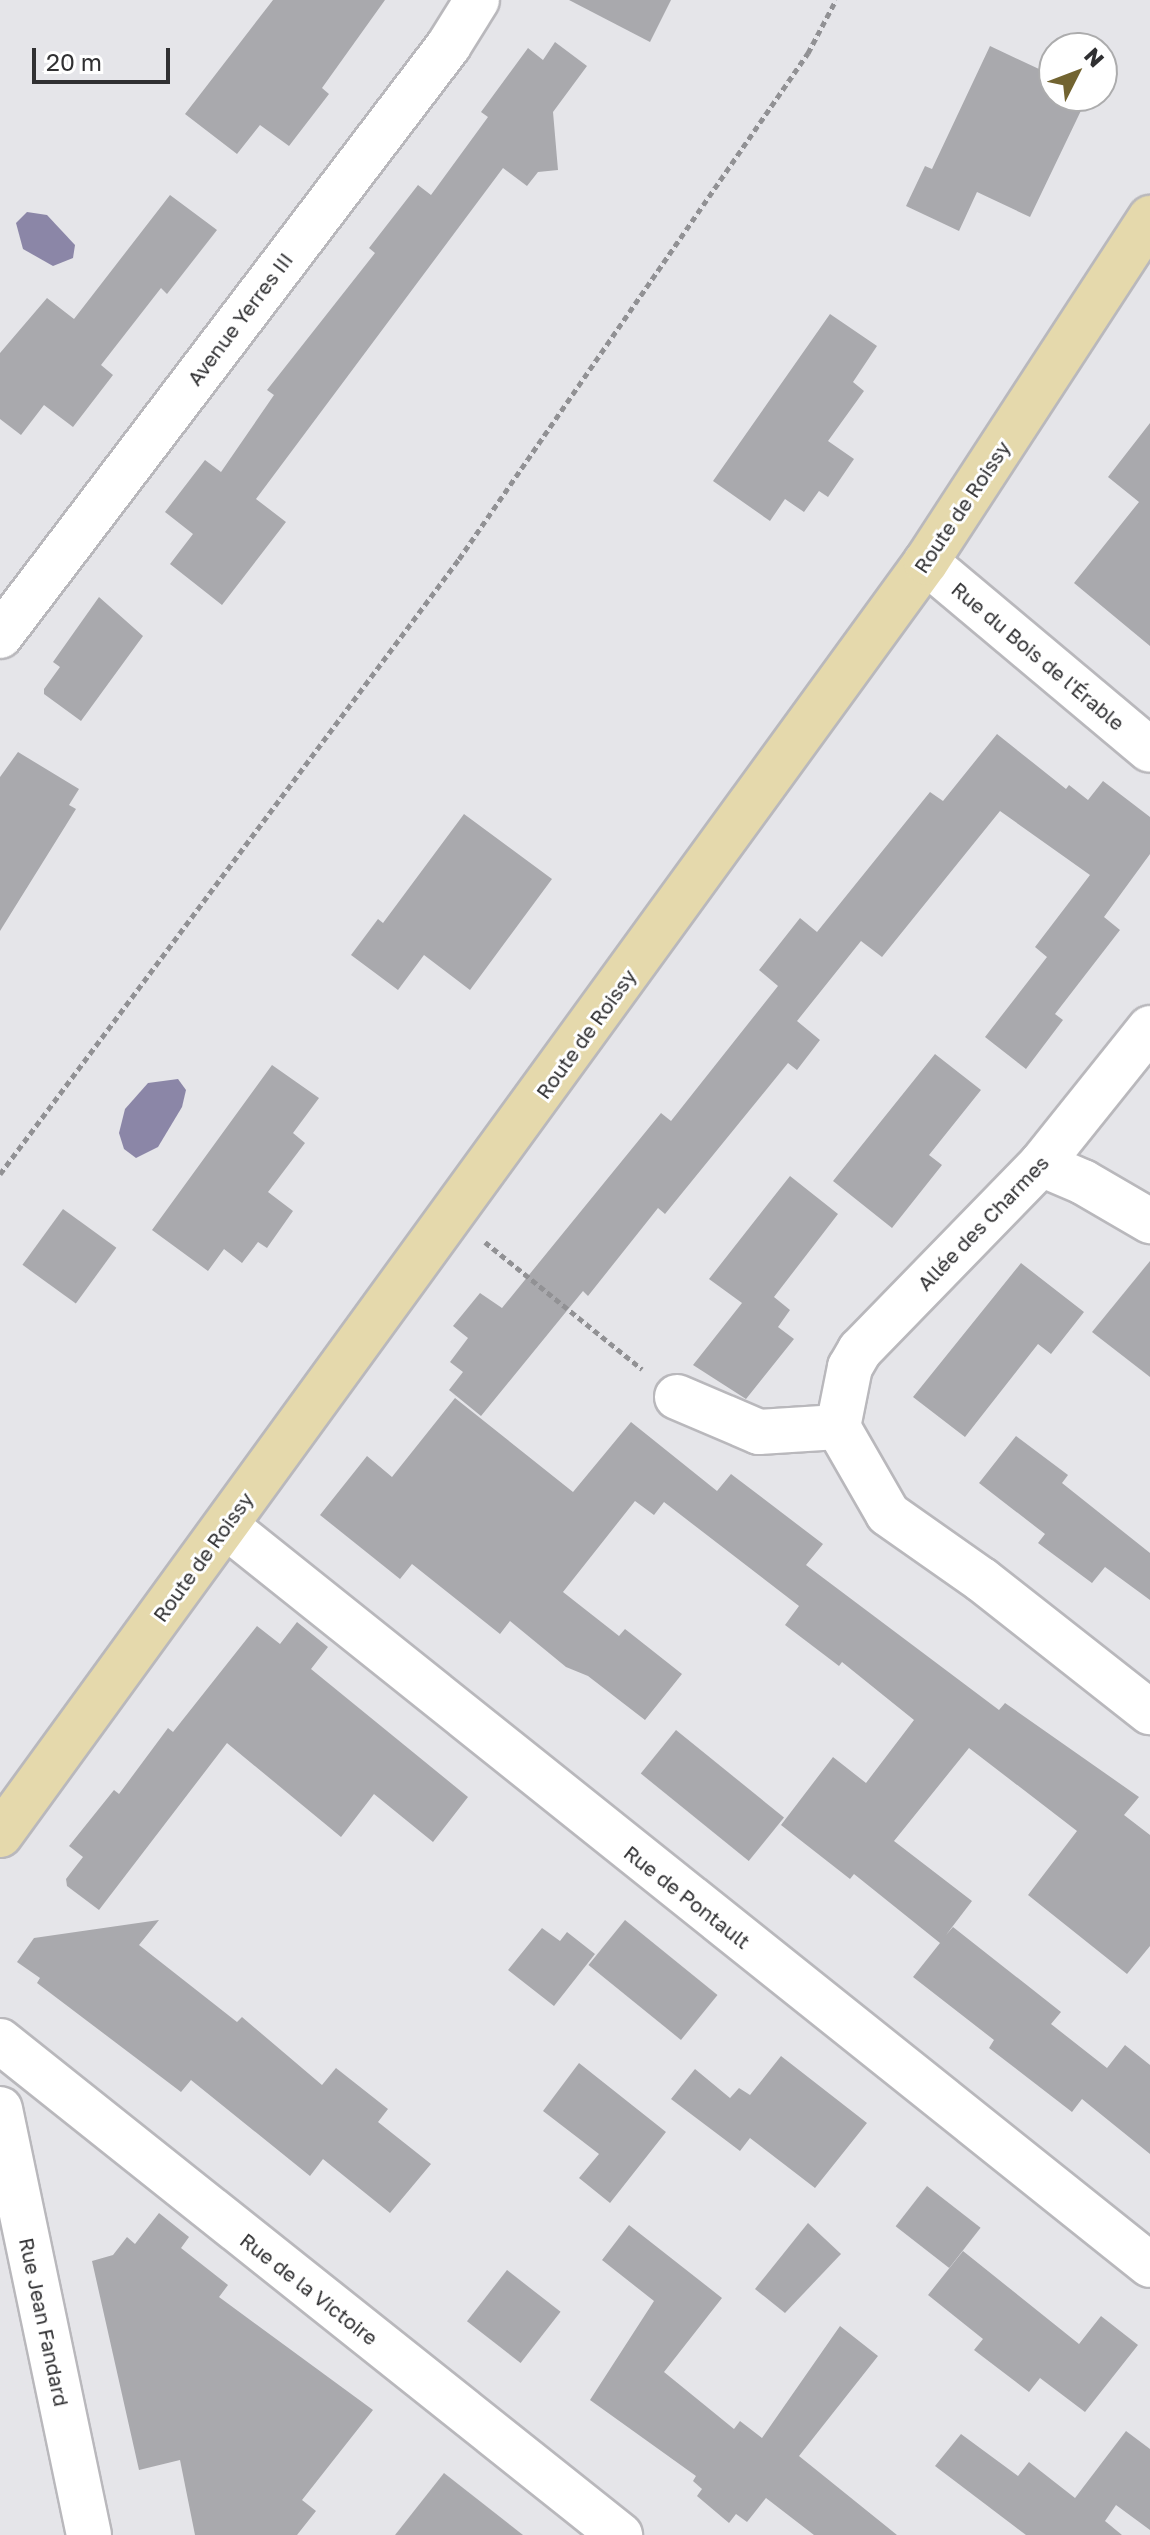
<!DOCTYPE html>
<meta charset="utf-8">
<style>
body{margin:0}
#map{position:relative;width:1150px;height:2535px;overflow:hidden;background:#e5e5e9;font-family:"Golos Text",sans-serif}
div>[style]{position:absolute}
[style*='--x']{left:calc(var(--x)*1px);top:calc(var(--y)*1px);width:calc(var(--w)*1px);rotate:calc(var(--a)*1deg)}
.water>*{inset:0;background:#8b86a7}
.building>*{inset:0;background:#a9a9ad;transform-origin:0 0}
.path>*{height:5px;margin-top:-2.5px;transform-origin:0;background:repeating-linear-gradient(90deg,#919194 0 6px,transparent 0 10px)}
.roads{filter:drop-shadow(2px 0 #b9b8bc) drop-shadow(-2px 0 #b9b8bc) drop-shadow(0 2px #b9b8bc) drop-shadow(0 -2px #b9b8bc)}
.minor>*{height:44px;margin:-22px;padding:0 22px;transform-origin:22px;border-radius:22px;background:#fff}
.major>*{height:44px;margin:-22px;padding:0 22px;transform-origin:22px;border-radius:22px;background:#e5d9ac}
span{translate:-50% -50%;white-space:nowrap;text-align:center;line-height:1.15;-webkit-text-stroke:6px #fff;paint-order:stroke}
.street-label{font-size:20px;color:#303032}
.north{position:absolute;left:1038px;top:32px;width:80px;height:80px;box-sizing:border-box;background:#fff;border:2px solid #acacad;border-radius:50%;rotate:48deg;font-size:22px;font-weight:700;line-height:32px;text-align:center;color:#303032}
.north::after{content:'';display:block;margin:auto;width:28px;height:36px;background:#726431;clip-path:polygon(50% 0,100% 100%,50% 72%,0 100%)}
.scale{position:absolute;left:32px;top:48px;width:138px;height:36px;box-sizing:border-box;border:4px solid #303032;border-top:0;padding-left:10px;font-size:24px;line-height:28px;white-space:nowrap;color:#303032;-webkit-text-stroke:6px #fff;paint-order:stroke}
</style>
<div id="map">
<div class="water">
<div style="clip-path:polygon(27px 212px,47px 215px,75px 245px,73px 258px,53px 266px,23px 249px,16px 223px)"></div>
<div style="clip-path:polygon(178px 1079px,186px 1090px,182px 1107px,158px 1147px,136px 1158px,124px 1149px,119px 1133px,125px 1109px,148px 1083px)"></div>
</div>
<div class="building">
<div style="clip-path:polygon(273px 0,385px 0,322px 88px,329px 94px,289px 146px,260px 125px,237px 154px,185px 114px)"></div>
<div style="clip-path:polygon(569px 0,671px 0,650px 42px)"></div>
<div style="clip-path:polygon(555px 42px,587px 66px,553px 112px,558px 170px,538px 172px,527px 186px,503px 168px,256px 499px,286px 522px,222px 605px,170px 564px,193px 534px,165px 512px,205px 460px,221px 472px,274px 395px,267px 390px,375px 253px,369px 248px,418px 185px,431px 195px,488px 117px,481px 112px,528px 48px,543px 60px)"></div>
<div style="clip-path:polygon(990px 46px,1054px 76px,1054px 96px,1088px 96px,1030px 217px,977px 192px,959px 231px,906px 206px,925px 166px,932px 169px)"></div>
<div style="clip-path:polygon(170px 195px,217px 230px,167px 294px,161px 288px,101px 365px,113px 375px,73px 427px,44px 405px,21px 435px,0 419px,0 353px,47px 298px,74px 319px)"></div>
<div style="clip-path:polygon(830px 314px,877px 346px,853px 382px,864px 391px,828px 441px,854px 459px,828px 497px,819px 491px,804px 512px,785px 499px,770px 521px,713px 481px)"></div>
<div style="clip-path:polygon(1150px 423px,1150px 646px,1074px 583px,1139px 502px,1108px 477px)"></div>
<div style="clip-path:polygon(99px 597px,143px 636px,81px 721px,44px 694px,44px 689px,60px 667px,53px 662px)"></div>
<div style="clip-path:polygon(997px 734px,1066px 789px,1069px 785px,1088px 800px,1103px 781px,1150px 817px,1150px 854px,1104px 917px,1120px 930px,1055px 1014px,1063px 1020px,1026px 1069px,985px 1037px,1047px 957px,1035px 947px,1090px 875px,1000px 811px,882px 957px,861px 941px,797px 1021px,820px 1040px,797px 1070px,788px 1063px,665px 1214px,658px 1208px,588px 1296px,583px 1291px,481px 1416px,449px 1390px,463px 1372px,450px 1362px,468px 1338px,453px 1326px,480px 1293px,502px 1308px,661px 1113px,671px 1121px,778px 986px,759px 970px,800px 918px,817px 932px,930px 792px,943px 801px)"></div>
<div style="clip-path:polygon(18px 752px,79px 789px,69px 805px,76px 809px,0 931px,0 777px)"></div>
<div style="clip-path:polygon(464px 814px,552px 879px,470px 990px,424px 955px,398px 990px,351px 955px,378px 919px,383px 923px)"></div>
<div style="clip-path:polygon(935px 1054px,981px 1090px,929px 1155px,942px 1165px,892px 1228px,833px 1181px)"></div>
<div style="clip-path:polygon(272px 1065px,319px 1098px,293px 1133px,305px 1143px,268px 1192px,293px 1211px,267px 1248px,258px 1242px,242px 1263px,224px 1249px,208px 1271px,152px 1230px)"></div>
<div style="clip-path:polygon(790px 1176px,838px 1214px,774px 1297px,790px 1310px,778px 1327px,794px 1339px,746px 1399px,693px 1365px,742px 1303px,709px 1279px)"></div>
<div style="left:63px;top:1209px;width:66px;height:69px;rotate:36deg"></div>
<div style="clip-path:polygon(1150px 1261px,1150px 1377px,1092px 1332px)"></div>
<div style="clip-path:polygon(1021px 1263px,1084px 1312px,1051px 1354px,1038px 1344px,965px 1437px,913px 1397px)"></div>
<div style="clip-path:polygon(455px 1398px,573px 1492px,631px 1422px,717px 1491px,731px 1474px,823px 1544px,806px 1565px,999px 1710px,1005px 1703px,1139px 1797px,1124px 1815px,1150px 1835px,1150px 1946px,1127px 1974px,1028px 1895px,1077px 1831px,969px 1748px,894px 1841px,972px 1901px,946px 1935px,953px 1927px,1061px 2012px,1051px 2024px,1107px 2068px,1125px 2045px,1150px 2065px,1150px 2154px,1082px 2099px,1072px 2112px,989px 2048px,994px 2040px,913px 1977px,940px 1943px,854px 1874px,850px 1879px,781px 1825px,833px 1757px,866px 1783px,914px 1720px,842px 1662px,839px 1666px,785px 1625px,799px 1606px,664px 1502px,654px 1515px,635px 1501px,563px 1592px,619px 1636px,625px 1629px,682px 1674px,645px 1720px,588px 1676px,566px 1667px,510px 1621px,500px 1634px,412px 1564px,400px 1579px,320px 1515px,367px 1456px,392px 1477px)"></div>
<div style="clip-path:polygon(1016px 1436px,1068px 1475px,1062px 1483px,1150px 1553px,1150px 1600px,1105px 1567px,1092px 1583px,1038px 1543px,1045px 1534px,979px 1483px)"></div>
<div style="clip-path:polygon(297px 1622px,328px 1647px,311px 1669px,468px 1797px,433px 1842px,374px 1794px,341px 1837px,227px 1743px,99px 1910px,67px 1886px,66px 1879px,83px 1857px,69px 1846px,114px 1790px,119px 1794px,168px 1728px,173px 1732px,257px 1626px,280px 1644px)"></div>
<div style="left:676px;top:1730px;width:139px;height:56px;rotate:39deg"></div>
<div style="clip-path:polygon(159px 1920px,139px 1945px,237px 2022px,242px 2017px,322px 2085px,336px 2068px,388px 2109px,378px 2122px,431px 2164px,390px 2213px,323px 2159px,310px 2176px,191px 2080px,181px 2092px,37px 1983px,40px 1978px,17px 1962px,34px 1938px)"></div>
<div style="left:625px;top:1920px;width:119px;height:58px;rotate:39deg"></div>
<div style="clip-path:polygon(542px 1928px,560px 1941px,567px 1932px,595px 1954px,554px 2006px,508px 1970px)"></div>
<div style="clip-path:polygon(781px 2056px,867px 2123px,815px 2188px,750px 2138px,740px 2151px,671px 2099px,695px 2069px,730px 2098px,739px 2088px,750px 2095px)"></div>
<div style="clip-path:polygon(579px 2063px,666px 2132px,610px 2203px,579px 2178px,599px 2154px,543px 2111px)"></div>
<div style="left:927px;top:2186px;width:68px;height:51px;rotate:38deg"></div>
<div style="clip-path:polygon(159px 2213px,189px 2237px,181px 2248px,228px 2285px,219px 2297px,373px 2410px,302px 2500px,316px 2511px,297px 2535px,195px 2535px,180px 2460px,139px 2470px,92px 2261px,113px 2255px,127px 2237px,135px 2244px)"></div>
<div style="clip-path:polygon(808px 2223px,841px 2254px,785px 2313px,755px 2289px)"></div>
<div style="clip-path:polygon(629px 2225px,722px 2298px,664px 2372px,734px 2429px,740px 2421px,762px 2438px,840px 2326px,878px 2356px,799px 2456px,897px 2535px,814px 2535px,766px 2498px,747px 2522px,736px 2514px,729px 2523px,697px 2496px,702px 2489px,693px 2481px,696px 2476px,590px 2400px,654px 2301px,602px 2260px)"></div>
<div style="clip-path:polygon(963px 2251px,1079px 2344px,1101px 2316px,1138px 2345px,1085px 2412px,1040px 2378px,1029px 2392px,974px 2350px,983px 2339px,928px 2295px)"></div>
<div style="left:507px;top:2270px;width:68px;height:65px;rotate:38deg"></div>
<div style="clip-path:polygon(1126px 2431px,1150px 2449px,1150px 2530px,1116px 2505px,1105px 2521px,1122px 2535px,1026px 2535px,935px 2466px,961px 2434px,1018px 2476px,1029px 2462px,1075px 2498px)"></div>
<div style="clip-path:polygon(444px 2473px,523px 2535px,395px 2535px)"></div>
</div>
<div class="path">
<div style="--x:0;--y:1174;--w:767;--a:-53.26"></div>
<div style="--x:459;--y:559;--w:615;--a:-55.41"></div>
<div style="--x:808;--y:53;--w:60;--a:-62.2"></div>
<div style="--x:485;--y:1242;--w:202;--a:39"></div>
</div>
<div class="roads">
<div class="minor">
<div style="--x:926;--y:562;--w:292;--a:40"></div>
<div style="--x:0;--y:636;--w:742;--a:-52.77"></div>
<div style="--x:449;--y:45;--w:53;--a:-58.1"></div>
<div style="--x:1150;--y:1028;--w:174;--a:128.7"></div>
<div style="--x:1041;--y:1164;--w:260;--a:134.2"></div>
<div style="--x:860;--y:1350;--w:20;--a:120"></div>
<div style="--x:850;--y:1367;--w:61;--a:101.3"></div>
<div style="--x:838;--y:1427;--w:100;--a:60.1"></div>
<div style="--x:888;--y:1514;--w:115;--a:35.1"></div>
<div style="--x:982;--y:1580;--w:214;--a:38.2"></div>
<div style="--x:1041;--y:1164;--w:46;--a:23.2"></div>
<div style="--x:1083;--y:1182;--w:78;--a:30.2"></div>
<div style="--x:677;--y:1397;--w:89;--a:23.1"></div>
<div style="--x:759;--y:1432;--w:79;--a:-3.6"></div>
<div style="--x:226;--y:1526;--w:1183;--a:38.65"></div>
<div style="--x:0;--y:2041;--w:793;--a:38.55"></div>
<div style="--x:0;--y:2109;--w:435;--a:78.2"></div>
</div>
<div class="major">
<div style="--x:0;--y:1835;--w:1574;--a:-53.97"></div>
<div style="--x:926;--y:562;--w:411;--a:-56.9"></div>
</div>
</div>
<div class="street-label">
<span style="left:240px;top:319px;rotate:-53deg">Avenue Yerres III</span>
<span style="left:962px;top:507px;rotate:-56deg">Route de Roissy</span>
<span style="left:1038px;top:656px;rotate:40deg">Rue du Bois de l'Érable</span>
<span style="left:586px;top:1034px;rotate:-54deg">Route de Roissy</span>
<span style="left:983px;top:1223px;rotate:-46deg">Allée des Charmes</span>
<span style="left:203px;top:1557px;rotate:-54deg">Route de Roissy</span>
<span style="left:687px;top:1897px;rotate:38deg">Rue de Pontault</span>
<span style="left:309px;top:2289px;rotate:38deg">Rue de la Victoire</span>
<span style="left:44px;top:2322px;rotate:78deg">Rue Jean Fandard</span>
</div>
<div class="north">N</div>
<div class="scale">20 m</div>
</div>
